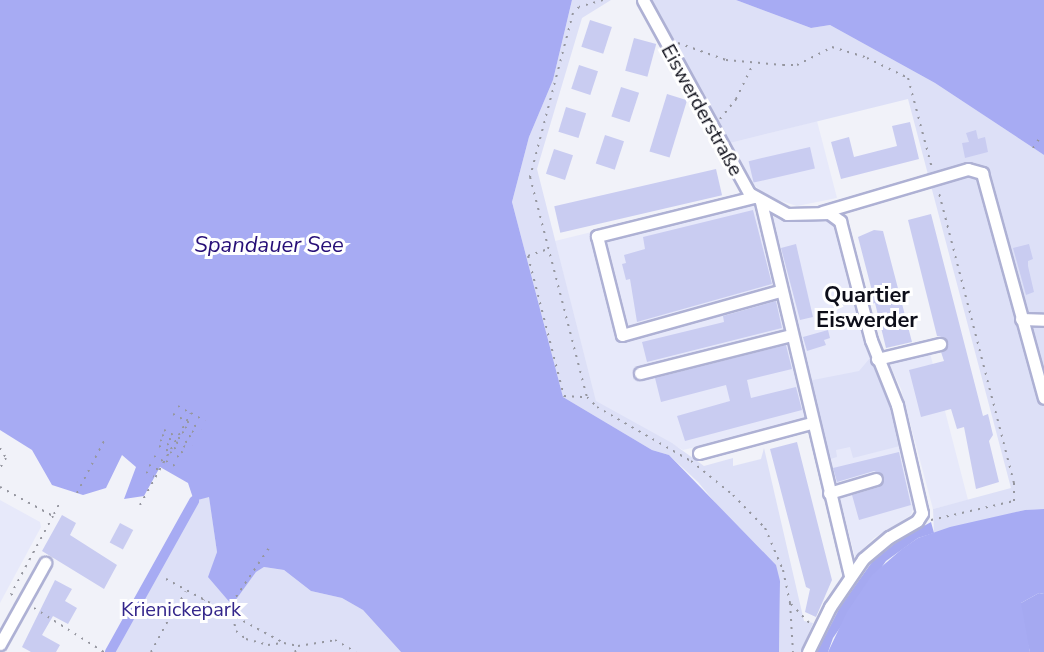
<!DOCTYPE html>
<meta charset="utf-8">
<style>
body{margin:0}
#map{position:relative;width:1044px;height:652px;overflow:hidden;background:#f1f2f9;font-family:"Nunito Sans",sans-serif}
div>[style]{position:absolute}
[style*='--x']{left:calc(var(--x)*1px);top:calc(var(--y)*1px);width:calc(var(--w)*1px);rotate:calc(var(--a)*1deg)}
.built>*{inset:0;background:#e7e9fa}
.green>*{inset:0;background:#dde0f7}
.forest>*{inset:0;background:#a5a9f1}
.water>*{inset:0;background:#a7abf3}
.canal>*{height:10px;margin:-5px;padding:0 5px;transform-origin:5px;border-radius:5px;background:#a7abf3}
.building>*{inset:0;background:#c9ccf1;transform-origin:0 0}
.path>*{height:2px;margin-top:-1px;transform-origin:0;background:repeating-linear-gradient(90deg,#9697a0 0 2px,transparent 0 8px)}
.roads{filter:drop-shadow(2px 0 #aeb1d4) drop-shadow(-2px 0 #aeb1d4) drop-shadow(0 2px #aeb1d4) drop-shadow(0 -2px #aeb1d4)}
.minor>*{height:11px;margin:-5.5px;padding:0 5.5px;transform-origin:5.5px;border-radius:5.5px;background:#fff}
span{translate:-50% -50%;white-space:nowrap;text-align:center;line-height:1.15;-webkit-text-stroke:6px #fff;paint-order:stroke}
.street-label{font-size:20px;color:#0d0e19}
.park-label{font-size:20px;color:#34268b}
.water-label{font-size:22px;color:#270f77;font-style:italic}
.neighbourhood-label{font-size:22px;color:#0d0e19;font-weight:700}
</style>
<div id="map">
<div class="built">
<div style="clip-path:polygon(817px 121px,837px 198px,797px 206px,768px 197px,753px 184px,730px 143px)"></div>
<div style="clip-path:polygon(742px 195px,758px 209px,776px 218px,798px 221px,826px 217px,835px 224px,869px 355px,888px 397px,915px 503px,911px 515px,874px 538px,855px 557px,819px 418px,683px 450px,596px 402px,555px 241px)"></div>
<div style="clip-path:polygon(930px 353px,968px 500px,933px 509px,901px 389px,889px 363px)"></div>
<div style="clip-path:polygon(0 500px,40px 522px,41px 527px,0 603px)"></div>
</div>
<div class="green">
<div style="clip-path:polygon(572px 0,611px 0,582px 18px,537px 169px,596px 401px,672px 443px,704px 466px,733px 458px,733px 466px,761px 459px,764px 448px,804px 621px,813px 623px,801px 652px,779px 652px,780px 581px,698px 482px,669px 455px,652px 450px,563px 397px,512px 202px,529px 137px,553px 80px)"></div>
<div style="clip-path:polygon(651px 0,736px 0,811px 28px,830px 25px,935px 83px,1044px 155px,1044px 509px,1025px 510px,934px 533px,933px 509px,1011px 488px,908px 99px,730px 143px)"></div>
<div style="clip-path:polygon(870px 358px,885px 389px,900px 446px,853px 458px,850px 447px,836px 450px,837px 457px,827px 460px,808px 381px,859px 371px)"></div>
<div style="clip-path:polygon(209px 496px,217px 552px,209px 577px,232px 604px,256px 572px,264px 567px,284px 570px,311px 591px,342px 598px,363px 610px,401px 652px,110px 652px,194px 501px)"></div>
</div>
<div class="forest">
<div style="clip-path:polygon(931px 522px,934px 533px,918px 538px,886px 561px,833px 638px,828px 652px,817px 652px,840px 607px,872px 562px,899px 540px)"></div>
<div style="clip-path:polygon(1039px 593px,1044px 594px,1044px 652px,1030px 652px,1021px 620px,1021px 603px)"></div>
</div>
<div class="water">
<div style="clip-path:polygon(0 0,572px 0,553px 80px,529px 137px,512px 202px,563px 397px,652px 450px,669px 455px,776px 565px,780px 581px,779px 652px,401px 652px,363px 610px,342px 598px,311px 591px,284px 570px,264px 567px,256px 572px,232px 605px,208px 577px,217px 552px,209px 497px,194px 501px,188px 483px,160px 467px,144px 496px,124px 499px,136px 467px,122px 455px,106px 488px,83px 495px,52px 485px,32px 450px,0 430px)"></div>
<div style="clip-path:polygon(736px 0,1044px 0,1044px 155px,935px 83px,830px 25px,811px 28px)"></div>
<div style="clip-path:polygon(1044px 509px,1044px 594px,1039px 593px,1021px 603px,1030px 652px,828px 652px,847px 612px,872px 575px,902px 549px,918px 538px,950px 527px,1025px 510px)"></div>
</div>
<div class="canal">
<div style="--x:110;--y:652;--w:173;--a:-60.9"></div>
</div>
<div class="building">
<div style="left:590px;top:20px;width:23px;height:28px;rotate:18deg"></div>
<div style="left:634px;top:38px;width:23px;height:34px;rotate:15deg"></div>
<div style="left:579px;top:65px;width:20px;height:25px;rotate:18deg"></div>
<div style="left:621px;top:87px;width:19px;height:31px;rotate:18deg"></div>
<div style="left:667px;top:94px;width:21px;height:60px;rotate:17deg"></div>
<div style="left:566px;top:107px;width:21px;height:26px;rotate:17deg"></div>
<div style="clip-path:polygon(910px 122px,919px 159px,841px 179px,831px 142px,849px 137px,854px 157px,897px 146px,892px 126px)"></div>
<div style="clip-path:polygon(976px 130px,978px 139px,985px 137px,988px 152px,965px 158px,962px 143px,969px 142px,966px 133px)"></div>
<div style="left:605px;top:135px;width:20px;height:30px;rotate:18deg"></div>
<div style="left:810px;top:147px;width:22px;height:63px;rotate:77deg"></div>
<div style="left:554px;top:149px;width:20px;height:26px;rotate:18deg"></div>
<div style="left:716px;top:169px;width:27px;height:166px;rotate:77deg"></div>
<div style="clip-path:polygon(753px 210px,772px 284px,637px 322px,630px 279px,626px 280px,622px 264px,626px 263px,624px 255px,645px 249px,643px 237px)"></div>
<div style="clip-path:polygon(931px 214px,983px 416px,988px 414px,993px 435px,989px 441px,999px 482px,976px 489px,964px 427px,957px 429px,951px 409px,921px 417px,909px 370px,944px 361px,941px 352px,948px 346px,946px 338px,937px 336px,908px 220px)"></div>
<div style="clip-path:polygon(874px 230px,883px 231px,912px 342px,886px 348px,875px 303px,872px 304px,868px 292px,872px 291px,858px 237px)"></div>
<div style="clip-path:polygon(796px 244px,813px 317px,800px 320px,781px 248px)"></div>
<div style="clip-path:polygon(1029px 244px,1033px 259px,1028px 261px,1028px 266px,1034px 292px,1026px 295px,1013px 248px)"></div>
<div style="clip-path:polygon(776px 301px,782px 328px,647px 362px,642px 342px,724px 322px,723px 316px)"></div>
<div style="clip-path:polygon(828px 330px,830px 338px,824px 340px,826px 345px,807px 351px,803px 337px)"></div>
<div style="clip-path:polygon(786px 345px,792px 369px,747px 380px,751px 398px,796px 387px,802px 410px,685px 441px,677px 416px,730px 401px,726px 385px,661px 402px,655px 378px)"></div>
<div style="clip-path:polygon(797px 442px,832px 580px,816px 617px,805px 612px,810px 589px,806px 587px,770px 449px)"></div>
<div style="clip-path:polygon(899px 452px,911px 505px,859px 520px,852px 495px,879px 487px,884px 476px,874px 471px,837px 482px,833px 468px)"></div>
<div style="clip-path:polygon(62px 515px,76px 523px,70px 535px,117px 565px,104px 589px,42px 551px)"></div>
<div style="left:120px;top:523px;width:15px;height:22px;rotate:28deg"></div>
<div style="clip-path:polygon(55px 580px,72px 589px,65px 601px,77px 608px,68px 624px,53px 616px,42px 635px,60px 645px,56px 652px,31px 652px,22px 647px)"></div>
</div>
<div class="path">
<div style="--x:603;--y:0;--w:25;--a:164"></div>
<div style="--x:579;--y:7;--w:8;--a:135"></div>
<div style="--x:573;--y:13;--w:170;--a:104.7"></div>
<div style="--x:530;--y:177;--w:227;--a:75.5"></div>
<div style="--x:587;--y:397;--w:14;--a:45"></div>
<div style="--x:597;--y:407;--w:108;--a:29.9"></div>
<div style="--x:691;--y:461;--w:54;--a:39"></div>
<div style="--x:733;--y:495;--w:46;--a:45.9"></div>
<div style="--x:765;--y:528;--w:46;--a:66.8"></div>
<div style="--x:783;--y:570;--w:34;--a:78"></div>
<div style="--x:790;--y:603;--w:49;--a:86.5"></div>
<div style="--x:678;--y:43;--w:51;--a:19.5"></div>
<div style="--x:726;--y:60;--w:57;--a:5"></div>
<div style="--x:783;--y:65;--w:14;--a:0"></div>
<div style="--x:797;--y:65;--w:39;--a:-27"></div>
<div style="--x:832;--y:47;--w:37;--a:17"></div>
<div style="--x:867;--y:58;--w:46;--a:26"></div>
<div style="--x:908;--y:78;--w:93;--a:75.1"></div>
<div style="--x:720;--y:119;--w:26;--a:-51"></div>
<div style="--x:736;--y:99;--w:39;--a:-64"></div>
<div style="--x:1033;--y:148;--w:14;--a:-56"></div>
<div style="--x:545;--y:250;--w:18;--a:161"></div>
<div style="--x:528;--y:256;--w:145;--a:75.6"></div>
<div style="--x:564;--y:396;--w:22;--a:3"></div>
<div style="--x:178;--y:406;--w:14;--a:30"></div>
<div style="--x:173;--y:414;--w:32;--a:28"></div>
<div style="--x:185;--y:427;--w:15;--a:32"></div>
<div style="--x:164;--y:430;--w:32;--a:28"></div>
<div style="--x:182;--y:432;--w:15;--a:28"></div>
<div style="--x:162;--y:435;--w:30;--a:27"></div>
<div style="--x:160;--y:440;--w:29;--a:29"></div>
<div style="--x:159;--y:446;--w:11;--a:27"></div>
<div style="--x:0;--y:448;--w:12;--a:59"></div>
<div style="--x:6;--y:458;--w:12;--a:121"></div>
<div style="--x:170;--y:452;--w:14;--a:30"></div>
<div style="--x:154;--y:456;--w:10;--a:29"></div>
<div style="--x:166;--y:461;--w:10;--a:29"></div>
<div style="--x:149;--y:465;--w:11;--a:27"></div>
<div style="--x:146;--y:472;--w:9;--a:32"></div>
<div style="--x:0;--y:487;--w:60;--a:28.7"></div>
<div style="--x:53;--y:516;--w:89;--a:118.3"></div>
<div style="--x:11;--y:594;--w:5;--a:37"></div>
<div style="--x:77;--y:493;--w:59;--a:-62.6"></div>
<div style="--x:140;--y:505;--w:105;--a:-61"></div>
<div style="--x:191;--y:413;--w:16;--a:30"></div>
<div style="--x:54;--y:514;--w:13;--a:-63"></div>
<div style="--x:931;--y:520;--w:85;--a:-12.9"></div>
<div style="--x:1014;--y:501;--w:18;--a:-90"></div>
<div style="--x:1014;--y:483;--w:303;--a:-104.5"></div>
<div style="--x:166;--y:579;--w:134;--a:28.5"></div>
<div style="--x:284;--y:643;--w:14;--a:12"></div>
<div style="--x:791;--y:604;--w:29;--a:46"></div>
<div style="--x:177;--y:606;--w:17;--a:-59"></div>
<div style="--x:34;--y:608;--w:83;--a:32.2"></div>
<div style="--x:227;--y:610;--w:75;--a:-55.9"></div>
<div style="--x:233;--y:616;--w:15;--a:79"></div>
<div style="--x:236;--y:631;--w:13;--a:39"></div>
<div style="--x:246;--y:639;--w:23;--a:15"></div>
<div style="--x:268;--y:645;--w:14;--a:-8"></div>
<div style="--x:151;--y:652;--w:52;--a:-61.5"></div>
<div style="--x:176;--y:606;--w:14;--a:12"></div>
<div style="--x:190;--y:609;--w:17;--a:-33"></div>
<div style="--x:295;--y:652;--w:7;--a:-63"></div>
<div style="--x:298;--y:646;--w:37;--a:-9"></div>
<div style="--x:335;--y:640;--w:24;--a:30"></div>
</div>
<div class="roads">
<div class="minor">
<div style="--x:643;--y:0;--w:220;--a:61.2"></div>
<div style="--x:749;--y:193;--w:43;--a:28.9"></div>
<div style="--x:787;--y:214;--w:42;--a:-1.4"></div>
<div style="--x:829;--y:213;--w:14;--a:36"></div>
<div style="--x:840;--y:221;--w:123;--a:75.4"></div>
<div style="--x:871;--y:340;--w:70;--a:68.2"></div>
<div style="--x:897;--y:405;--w:111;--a:77"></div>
<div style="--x:922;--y:513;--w:9;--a:122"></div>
<div style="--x:917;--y:521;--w:32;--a:150"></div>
<div style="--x:889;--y:537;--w:34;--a:140"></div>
<div style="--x:863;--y:559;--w:58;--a:124.5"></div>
<div style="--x:830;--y:607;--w:50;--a:116.1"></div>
<div style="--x:754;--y:197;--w:162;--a:166"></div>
<div style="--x:597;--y:236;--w:102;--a:75.8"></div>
<div style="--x:622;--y:335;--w:164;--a:-15.6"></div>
<div style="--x:761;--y:202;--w:384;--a:76.6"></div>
<div style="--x:822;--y:212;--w:152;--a:-16.4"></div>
<div style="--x:968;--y:169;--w:15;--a:16"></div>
<div style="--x:982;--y:173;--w:233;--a:74.6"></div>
<div style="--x:1021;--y:319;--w:23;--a:2"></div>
<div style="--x:877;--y:359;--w:65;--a:-13.4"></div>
<div style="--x:640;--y:373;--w:156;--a:-14.1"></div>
<div style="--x:699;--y:453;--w:116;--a:-15"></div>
<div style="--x:829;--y:493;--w:49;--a:-16.6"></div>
<div style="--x:0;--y:644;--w:93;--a:-60.9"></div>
</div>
</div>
<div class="street-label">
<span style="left:702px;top:110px;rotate:61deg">Eiswerderstraße</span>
</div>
<div class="park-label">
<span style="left:181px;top:609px">Krienickepark</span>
</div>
<div class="water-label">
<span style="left:269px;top:246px">Spandauer See</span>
</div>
<div class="neighbourhood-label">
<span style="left:867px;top:308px">Quartier<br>Eiswerder</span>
</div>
</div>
